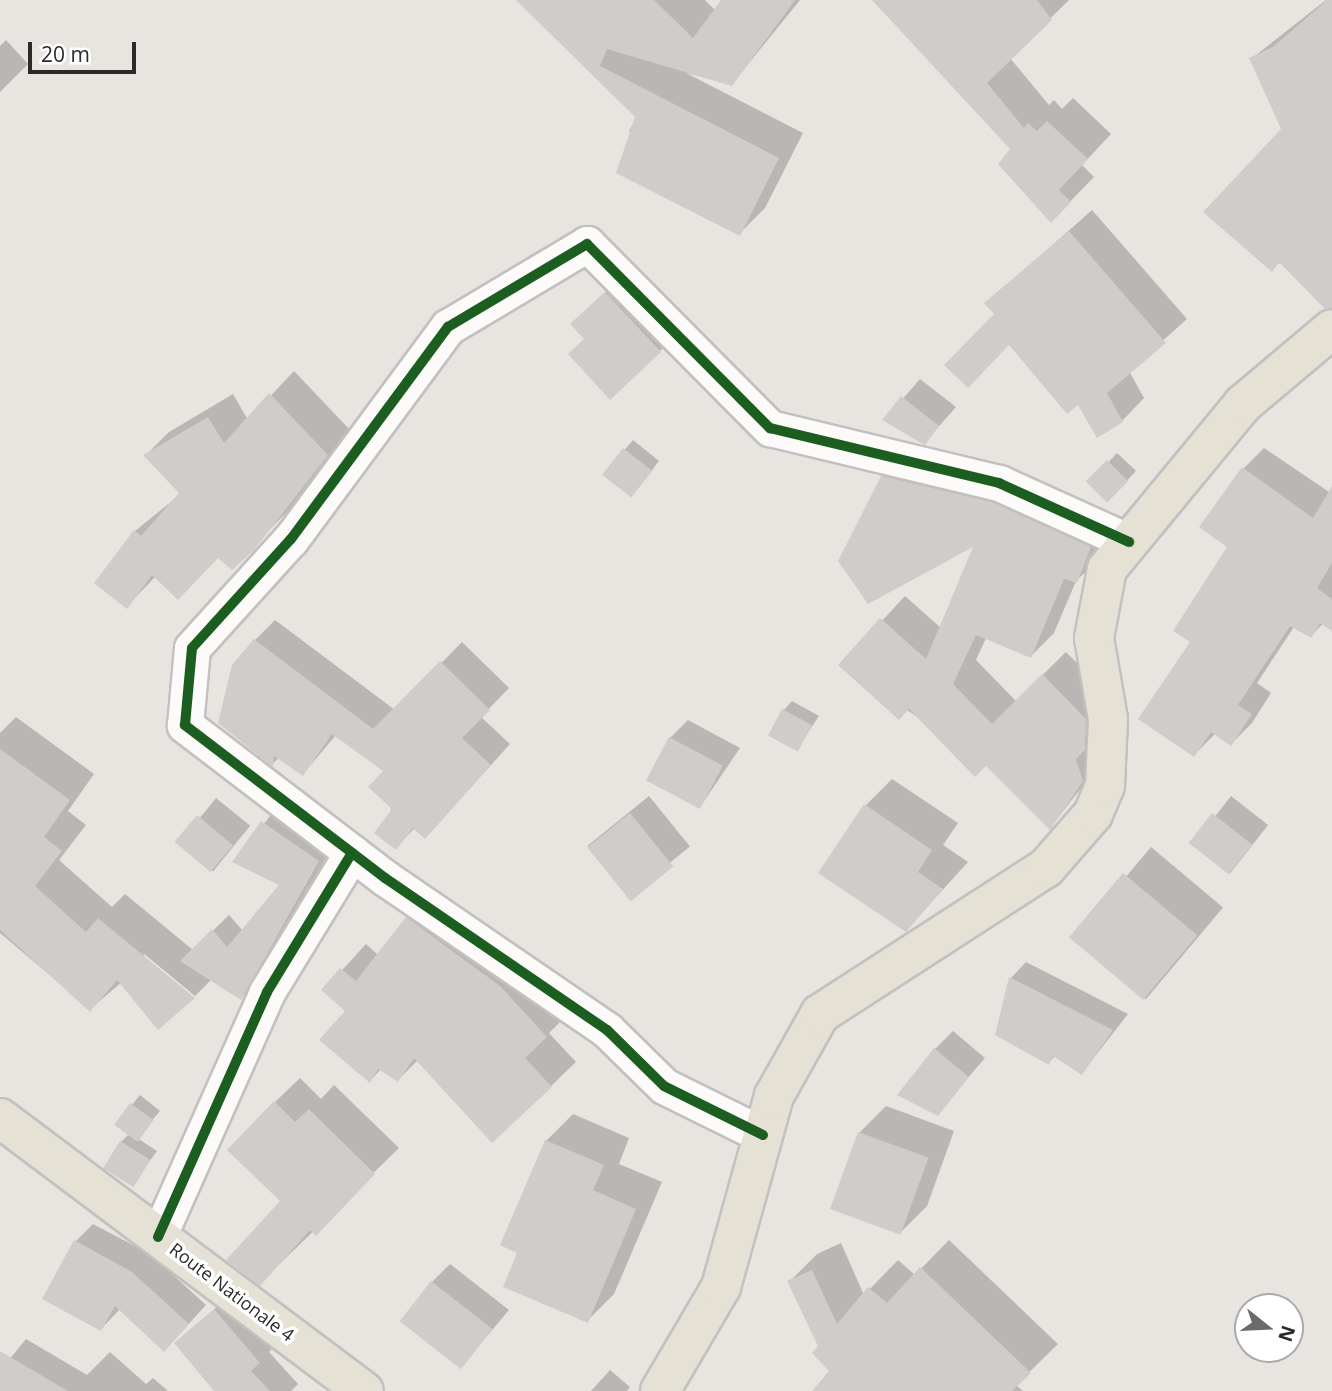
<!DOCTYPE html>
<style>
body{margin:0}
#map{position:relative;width:1332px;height:1391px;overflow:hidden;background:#e8e4e0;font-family:"Open Sans",sans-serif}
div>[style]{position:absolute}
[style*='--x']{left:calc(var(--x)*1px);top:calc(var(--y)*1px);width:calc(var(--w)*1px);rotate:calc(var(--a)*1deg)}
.shadow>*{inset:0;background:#0003;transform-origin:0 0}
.building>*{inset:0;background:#cfccca;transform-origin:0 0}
.roads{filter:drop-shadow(2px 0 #c2c1c1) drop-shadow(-2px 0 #c2c1c1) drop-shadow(0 2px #c2c1c1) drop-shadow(0 -2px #c2c1c1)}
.minor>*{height:35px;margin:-17.5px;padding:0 17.5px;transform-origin:17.5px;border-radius:17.5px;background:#fcfbfa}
.major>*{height:38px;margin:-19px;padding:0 19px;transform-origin:19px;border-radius:19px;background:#e5e1d4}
.cycleway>*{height:10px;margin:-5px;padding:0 5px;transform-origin:5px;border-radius:5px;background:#1b5e20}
span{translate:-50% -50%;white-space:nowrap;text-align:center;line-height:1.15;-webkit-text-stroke:7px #fff;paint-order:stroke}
.street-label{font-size:18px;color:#2a2a2a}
.north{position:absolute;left:1234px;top:1293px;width:70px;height:70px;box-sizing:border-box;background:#fff;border:2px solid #aaa;border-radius:50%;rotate:108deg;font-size:19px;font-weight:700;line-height:28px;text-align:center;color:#2a2a2a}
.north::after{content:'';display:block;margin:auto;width:24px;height:32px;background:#6c6b6a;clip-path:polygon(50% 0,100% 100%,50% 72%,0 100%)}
.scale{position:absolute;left:28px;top:42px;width:108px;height:32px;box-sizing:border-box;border:4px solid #2a2a2a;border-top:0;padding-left:9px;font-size:21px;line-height:24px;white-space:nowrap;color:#2a2a2a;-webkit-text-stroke:5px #fff;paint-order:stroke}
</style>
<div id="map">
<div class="shadow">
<div style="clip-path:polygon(519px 0,705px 0,716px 11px,723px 0,800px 0,732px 84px,686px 73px,803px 133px,765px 208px,740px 233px,629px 131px,637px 117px)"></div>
<div style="clip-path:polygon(874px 0,1069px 0,1010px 58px,1049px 105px,1054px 100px,1062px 109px,1073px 98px,1111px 134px,1082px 165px,1094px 177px,1051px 221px,1012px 149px)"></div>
<div style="clip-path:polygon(1326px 0,1332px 0,1332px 306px,1281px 261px,1272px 270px,1283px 129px,1251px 59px)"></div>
<div style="clip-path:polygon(6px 40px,28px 64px,0 92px,0 46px)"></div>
<div style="clip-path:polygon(1092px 210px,1187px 319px,1129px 371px,1144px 398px,1122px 421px,1079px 402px,987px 303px)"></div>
<div style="clip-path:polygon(624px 275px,678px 333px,660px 351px,591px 306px)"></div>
<div style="clip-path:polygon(294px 371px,351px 431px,299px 500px,232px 567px,218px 556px,156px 576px,127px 606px,96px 583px,135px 531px,182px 493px,146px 455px,169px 432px,233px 394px,248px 420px)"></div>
<div style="clip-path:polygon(920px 379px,956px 407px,925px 442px,885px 419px)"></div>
<div style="clip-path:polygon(633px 440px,659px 461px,639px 487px,604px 474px)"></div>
<div style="clip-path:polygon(1264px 448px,1332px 494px,1332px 614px,1311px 636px,1294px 627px,1257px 683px,1271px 693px,1252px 723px,1231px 744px,1216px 733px,1194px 755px,1193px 642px,1229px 546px,1243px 469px)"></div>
<div style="clip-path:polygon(906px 453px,1113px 523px,1100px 558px,1076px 581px,1054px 633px,1031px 656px,986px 638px,976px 660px,1016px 701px,1066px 652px,1109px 695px,1106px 756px,1050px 828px,986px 764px,841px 665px,905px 596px,941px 628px,976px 544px,882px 477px)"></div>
<div style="left:1117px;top:453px;width:26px;height:41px;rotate:43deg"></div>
<div style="clip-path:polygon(275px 620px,395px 710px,462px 642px,509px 688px,481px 717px,510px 744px,445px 816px,415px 828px,396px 847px,386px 771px,336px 735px,303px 774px,279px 758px,272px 764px,255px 640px)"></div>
<div style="clip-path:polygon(792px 701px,819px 716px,797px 749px,784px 710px)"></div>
<div style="clip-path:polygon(16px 717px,94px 774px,68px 811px,86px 825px,59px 860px,112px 907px,125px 894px,193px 950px,229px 915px,243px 931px,282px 885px,234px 862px,278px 806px,333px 845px,257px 982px,241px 998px,212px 979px,195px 996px,143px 953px,147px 961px,90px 1009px,0 933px,0 733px)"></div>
<div style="clip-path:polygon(688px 720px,740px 748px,700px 807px,670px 738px)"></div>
<div style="clip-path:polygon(892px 779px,958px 823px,943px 845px,968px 862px,906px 930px,866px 805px)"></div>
<div style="left:649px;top:796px;width:65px;height:79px;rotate:51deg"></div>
<div style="left:1231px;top:796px;width:47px;height:61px;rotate:38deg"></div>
<div style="left:216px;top:798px;width:44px;height:59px;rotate:39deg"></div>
<div style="left:1151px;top:847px;width:94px;height:120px;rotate:40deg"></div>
<div style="clip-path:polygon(432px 893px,571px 1011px,549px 1033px,576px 1062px,551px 1086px,418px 1060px,398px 1080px,381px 1069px,370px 1081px,321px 1040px,347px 1011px,324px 990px,366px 944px,378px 955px)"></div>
<div style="clip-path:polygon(1026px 962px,1128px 1014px,1082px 1073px,1056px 1055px,1048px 1063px,997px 1034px,1011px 978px)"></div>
<div style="clip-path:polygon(953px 1031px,985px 1058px,937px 1114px,935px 1049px)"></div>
<div style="clip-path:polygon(300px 1078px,321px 1099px,334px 1085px,399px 1148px,260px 1283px,282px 1201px,275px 1102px)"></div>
<div style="clip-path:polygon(140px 1095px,160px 1111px,137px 1138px,157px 1151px,132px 1185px,121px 1142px,129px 1134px,116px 1124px)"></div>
<div style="clip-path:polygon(886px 1106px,954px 1131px,927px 1206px,900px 1233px,859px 1133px)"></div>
<div style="clip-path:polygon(573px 1114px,629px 1138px,619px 1164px,662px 1182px,614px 1294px,587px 1321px,520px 1252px,502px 1244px,546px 1141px)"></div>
<div style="clip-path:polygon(93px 1224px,150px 1254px,206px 1305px,182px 1331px,120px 1309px,101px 1329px,75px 1242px)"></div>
<div style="clip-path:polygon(949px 1240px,1058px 1344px,1016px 1385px,1023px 1391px,814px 1391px,832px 1371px,789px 1282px,817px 1254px,841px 1243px,864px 1295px,898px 1260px,915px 1275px)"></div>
<div style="clip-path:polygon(450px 1264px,509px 1310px,461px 1367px,432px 1282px)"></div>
<div style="clip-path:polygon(233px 1292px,277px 1344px,269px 1352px,298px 1384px,291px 1391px,216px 1391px,176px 1344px)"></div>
<div style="clip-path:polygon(26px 1339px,87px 1375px,110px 1352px,146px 1384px,153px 1378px,168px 1391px,0 1391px,0 1371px)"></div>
<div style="clip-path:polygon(610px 1370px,630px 1387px,627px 1391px,591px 1391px)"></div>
</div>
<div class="building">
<div style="clip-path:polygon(516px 0,654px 0,693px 38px,721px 0,795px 0,732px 86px,607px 49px,600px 66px,779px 158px,740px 236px,616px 173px,635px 117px)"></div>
<div style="clip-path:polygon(872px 0,1037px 0,1052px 20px,987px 83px,1024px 128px,1028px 123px,1037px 131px,1047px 121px,1088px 159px,1059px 190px,1071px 202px,1051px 223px,998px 164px,1010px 149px)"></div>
<div style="clip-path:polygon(1327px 0,1332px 0,1332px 308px,1325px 309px,1279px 262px,1272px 272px,1203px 212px,1281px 129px,1249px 58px,1273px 47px)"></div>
<div style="clip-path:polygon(1069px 231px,1166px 343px,1107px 393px,1123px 422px,1097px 438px,1078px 405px,1067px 414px,1009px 345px,968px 388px,944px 365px,994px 314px,984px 303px)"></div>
<div style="clip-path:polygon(605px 292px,661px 352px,610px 400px,568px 354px,584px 339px,570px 324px)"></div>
<div style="clip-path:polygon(269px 393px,328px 455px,254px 550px,232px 570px,218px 558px,178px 600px,152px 575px,127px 609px,94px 583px,134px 530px,141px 536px,179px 493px,143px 455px,208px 417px,224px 443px)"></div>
<div style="clip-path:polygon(901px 396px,939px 426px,925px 445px,882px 420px)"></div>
<div style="left:623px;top:448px;width:37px;height:34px;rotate:38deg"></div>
<div style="left:1107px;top:460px;width:30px;height:30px;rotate:45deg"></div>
<div style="clip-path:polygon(1242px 467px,1313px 518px,1332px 486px,1332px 563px,1317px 588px,1332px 599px,1332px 631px,1320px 623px,1311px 638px,1290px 626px,1238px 705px,1252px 714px,1231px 746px,1211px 732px,1194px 757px,1138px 719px,1190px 642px,1173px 631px,1227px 547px,1199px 527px)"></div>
<div style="clip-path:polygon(881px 476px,992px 502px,1091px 547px,1077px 583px,1064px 579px,1031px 658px,976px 635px,953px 684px,992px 724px,1042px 674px,1086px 719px,1085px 750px,1076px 759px,1083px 781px,1050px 830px,986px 766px,975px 777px,909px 709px,899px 720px,838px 665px,880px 618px,926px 659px,973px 547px,868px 604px,838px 561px)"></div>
<div style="clip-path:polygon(254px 639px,373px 729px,440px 661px,490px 710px,462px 738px,491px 765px,425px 839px,413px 828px,396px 850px,374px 833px,392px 809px,368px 787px,383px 771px,332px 734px,303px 776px,274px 756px,273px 767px,218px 723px,232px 665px)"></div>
<div style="left:782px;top:709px;width:34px;height:30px;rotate:28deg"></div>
<div style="left:669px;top:737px;width:61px;height:49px;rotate:28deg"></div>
<div style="clip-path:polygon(0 749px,70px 800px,44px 837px,62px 851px,35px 886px,86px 932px,98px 918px,195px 998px,158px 1030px,117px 980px,90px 1012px,0 930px)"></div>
<div style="clip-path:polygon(864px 804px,932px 850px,918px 872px,943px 889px,906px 932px,818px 873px)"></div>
<div style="left:630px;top:813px;width:69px;height:55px;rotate:51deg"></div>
<div style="left:1212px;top:813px;width:51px;height:38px;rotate:38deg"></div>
<div style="left:197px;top:815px;width:47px;height:35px;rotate:40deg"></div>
<div style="clip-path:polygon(261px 821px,319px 861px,241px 1000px,180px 961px,212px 929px,227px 947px,279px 885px,232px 862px)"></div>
<div style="left:1123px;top:873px;width:97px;height:84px;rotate:40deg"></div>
<div style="clip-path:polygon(406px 917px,500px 986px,547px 1037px,525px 1058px,552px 1087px,492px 1143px,414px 1058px,398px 1082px,378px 1069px,370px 1083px,319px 1040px,345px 1011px,321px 990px,340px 968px,356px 981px)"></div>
<div style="clip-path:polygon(1009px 977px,1113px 1030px,1082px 1075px,1053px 1056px,1049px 1065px,995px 1035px)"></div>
<div style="clip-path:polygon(934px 1048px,969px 1077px,938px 1116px,897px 1095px)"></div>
<div style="clip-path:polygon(274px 1101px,295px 1122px,309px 1109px,375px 1174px,316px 1236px,310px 1230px,260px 1286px,226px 1260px,280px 1201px,227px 1150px)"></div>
<div style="left:130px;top:1103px;width:29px;height:27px;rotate:36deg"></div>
<div style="left:858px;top:1132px;width:75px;height:82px;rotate:20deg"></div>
<div style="clip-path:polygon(545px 1140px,604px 1165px,593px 1190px,636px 1209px,588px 1323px,503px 1287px,517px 1253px,500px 1245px)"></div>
<div style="left:120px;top:1141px;width:36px;height:32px;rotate:32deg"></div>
<div style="clip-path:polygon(74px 1240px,132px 1272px,189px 1324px,164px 1352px,115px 1306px,101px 1331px,42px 1299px)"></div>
<div style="clip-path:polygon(920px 1267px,1031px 1373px,1012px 1391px,812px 1391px,829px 1371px,812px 1353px,818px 1346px,787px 1281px,812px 1270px,837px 1324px,868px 1287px,887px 1303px)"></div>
<div style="left:431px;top:1281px;width:78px;height:51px;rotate:38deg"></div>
<div style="clip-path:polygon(214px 1309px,260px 1363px,251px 1371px,270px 1391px,214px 1391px,174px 1343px)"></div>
<div style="clip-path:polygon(0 1351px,68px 1391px,0 1391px)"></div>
</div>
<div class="roads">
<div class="minor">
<div style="--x:763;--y:1135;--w:110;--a:-153.7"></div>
<div style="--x:664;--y:1086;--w:80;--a:-135.5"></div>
<div style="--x:607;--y:1030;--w:269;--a:-145.6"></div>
<div style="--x:385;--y:878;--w:252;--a:-142.6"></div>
<div style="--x:185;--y:725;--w:77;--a:-84.8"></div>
<div style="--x:192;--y:648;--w:147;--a:-47.8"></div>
<div style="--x:291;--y:539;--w:264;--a:-53.5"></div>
<div style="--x:448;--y:327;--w:162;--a:-30.8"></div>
<div style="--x:587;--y:244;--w:260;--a:45.2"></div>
<div style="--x:770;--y:428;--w:236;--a:13.5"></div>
<div style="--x:999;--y:483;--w:143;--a:24.4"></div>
<div style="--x:158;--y:1237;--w:268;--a:-66"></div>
<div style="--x:267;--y:992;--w:163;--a:-58.6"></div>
</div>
<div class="major">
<div style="--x:0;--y:1118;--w:455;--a:36.9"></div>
<div style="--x:660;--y:1391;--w:121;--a:-59.6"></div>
<div style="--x:721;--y:1287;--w:198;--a:-74.5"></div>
<div style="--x:774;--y:1096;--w:94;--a:-60.7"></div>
<div style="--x:820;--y:1014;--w:269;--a:-32.9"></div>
<div style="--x:1046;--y:868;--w:72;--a:-49"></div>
<div style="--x:1093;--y:814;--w:30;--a:-67"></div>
<div style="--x:1105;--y:786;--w:67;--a:-87.4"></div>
<div style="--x:1108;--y:719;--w:82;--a:-99.8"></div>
<div style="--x:1094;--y:638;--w:70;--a:-79.3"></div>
<div style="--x:1107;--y:569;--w:214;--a:-50.5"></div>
<div style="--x:1243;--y:404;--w:116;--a:-40.1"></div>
</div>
</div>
<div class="cycleway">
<div style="--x:763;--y:1135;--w:110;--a:-153.7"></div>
<div style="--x:664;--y:1086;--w:80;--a:-135.5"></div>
<div style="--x:607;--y:1030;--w:269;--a:-145.6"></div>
<div style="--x:385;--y:878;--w:252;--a:-142.6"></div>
<div style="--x:185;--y:725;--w:77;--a:-84.8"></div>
<div style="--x:192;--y:648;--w:147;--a:-47.8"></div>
<div style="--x:291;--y:539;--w:264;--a:-53.5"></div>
<div style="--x:448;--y:327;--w:162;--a:-30.8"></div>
<div style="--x:587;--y:244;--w:260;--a:45.2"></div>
<div style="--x:770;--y:428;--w:236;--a:13.5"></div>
<div style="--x:999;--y:483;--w:143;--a:24.4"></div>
<div style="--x:158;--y:1237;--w:268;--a:-66"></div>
<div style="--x:267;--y:992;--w:163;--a:-58.6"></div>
</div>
<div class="street-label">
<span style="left:232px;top:1292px;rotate:37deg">Route Nationale 4</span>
</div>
<div class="north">N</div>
<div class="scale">20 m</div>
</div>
